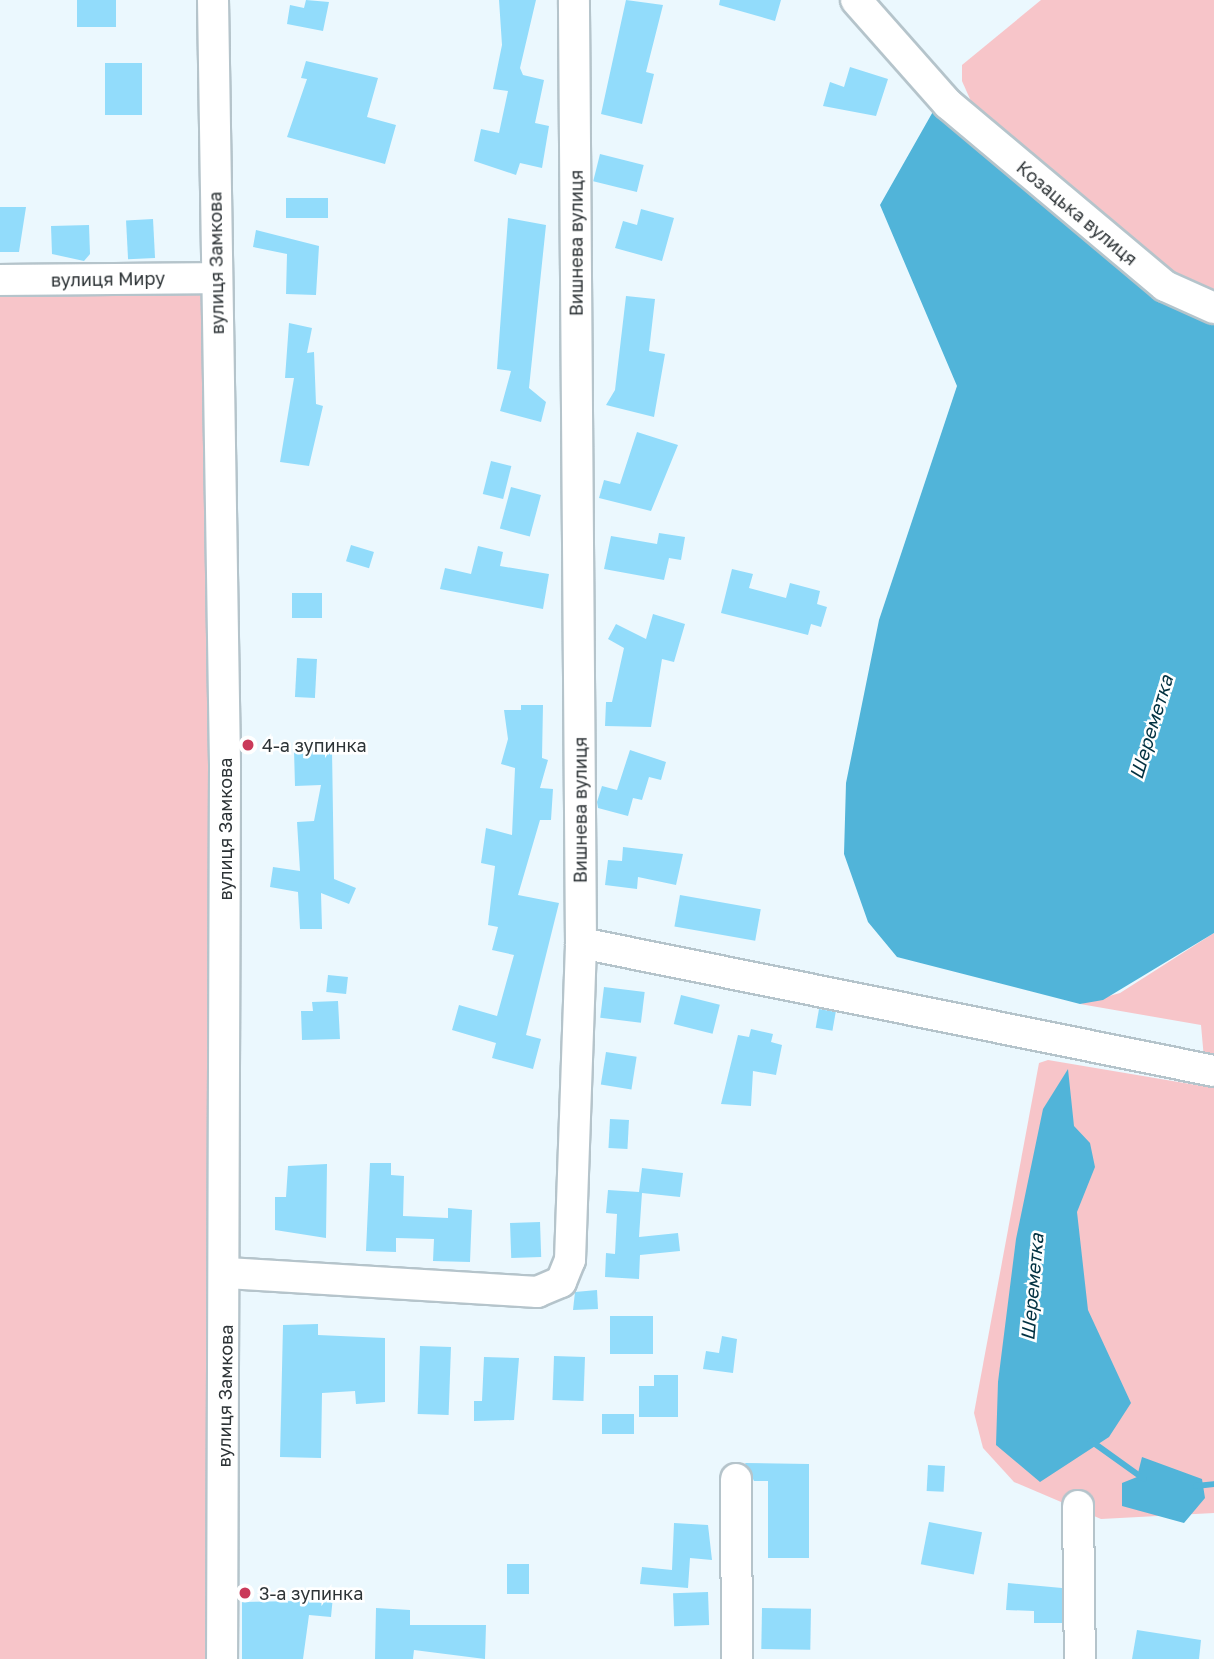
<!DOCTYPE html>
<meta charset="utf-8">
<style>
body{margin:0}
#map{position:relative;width:1214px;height:1659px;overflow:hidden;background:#ebf8fe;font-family:"Golos Text",sans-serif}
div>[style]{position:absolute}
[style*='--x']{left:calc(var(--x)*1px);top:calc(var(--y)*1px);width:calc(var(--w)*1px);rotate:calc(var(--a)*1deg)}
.green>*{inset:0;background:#f7c5c9;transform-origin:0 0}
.water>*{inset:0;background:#51b4d9}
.stream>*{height:6px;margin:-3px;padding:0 3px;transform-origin:3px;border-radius:3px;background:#51b4d9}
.building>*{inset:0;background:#92dcfb;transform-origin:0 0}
.roads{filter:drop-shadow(2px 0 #b5c4cb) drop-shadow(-2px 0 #b5c4cb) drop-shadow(0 2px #b5c4cb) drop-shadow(0 -2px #b5c4cb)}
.minor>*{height:30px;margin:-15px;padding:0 15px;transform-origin:15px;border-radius:15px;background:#fff}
.dots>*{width:19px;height:19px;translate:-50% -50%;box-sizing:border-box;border:4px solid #fff;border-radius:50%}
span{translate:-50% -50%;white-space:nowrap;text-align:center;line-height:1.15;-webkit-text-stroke:5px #fff;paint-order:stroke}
.street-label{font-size:18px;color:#2d3336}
.poi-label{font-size:18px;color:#2d3336}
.left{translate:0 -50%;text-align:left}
.water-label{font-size:19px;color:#023141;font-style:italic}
</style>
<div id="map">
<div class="green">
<div style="clip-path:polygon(1041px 0,1214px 0,1214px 294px,1184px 287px,974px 108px,962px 81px,962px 65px)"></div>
<div style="left:216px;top:278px;width:1381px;height:216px;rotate:90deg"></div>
<div style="clip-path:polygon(1214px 933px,1214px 1071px,1205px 1070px,1201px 1025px,1080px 1004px,1120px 993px)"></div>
<div style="clip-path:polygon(1048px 1060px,1214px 1088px,1214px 1513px,1101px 1519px,1014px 1482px,983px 1448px,974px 1413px,1039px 1063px)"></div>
</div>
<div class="water">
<div style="clip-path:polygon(935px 108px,1214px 319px,1214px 933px,1103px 1000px,1080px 1004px,897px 957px,868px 922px,844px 854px,846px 783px,879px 620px,957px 386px,880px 205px)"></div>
<div style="clip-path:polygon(1068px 1069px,1074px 1126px,1090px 1143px,1095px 1167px,1077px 1212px,1088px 1310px,1131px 1403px,1109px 1437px,1040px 1482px,996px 1445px,998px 1382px,1016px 1239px,1043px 1109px)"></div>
<div style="clip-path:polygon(1142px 1457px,1202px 1479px,1205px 1498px,1184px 1523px,1122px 1506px,1122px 1483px,1137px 1477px)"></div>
</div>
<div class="stream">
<div style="--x:1091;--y:1441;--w:65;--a:35.6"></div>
<div style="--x:1196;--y:1486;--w:18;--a:-6"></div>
</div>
<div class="building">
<div style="left:77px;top:0;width:39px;height:27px"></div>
<div style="clip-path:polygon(306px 0,329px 2px,323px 31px,287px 24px,290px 5px,304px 8px)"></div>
<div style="clip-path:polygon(499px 0,536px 0,520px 68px,523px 75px,544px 80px,535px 123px,549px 126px,542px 168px,520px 163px,516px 175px,474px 161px,481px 129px,499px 133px,508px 91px,493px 89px,502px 45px)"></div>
<div style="clip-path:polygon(626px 0,663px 5px,646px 72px,654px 74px,642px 124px,601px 114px)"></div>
<div style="clip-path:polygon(720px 0,781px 0,775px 21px,719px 5px)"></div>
<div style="clip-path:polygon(306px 61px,378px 78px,367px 117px,396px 125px,385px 164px,287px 137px,307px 79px,301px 78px)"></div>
<div style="left:105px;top:63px;width:37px;height:52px"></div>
<div style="clip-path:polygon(850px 67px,888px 79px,876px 116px,823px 106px,830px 82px,844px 87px)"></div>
<div style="left:600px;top:154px;width:45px;height:28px;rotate:14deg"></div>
<div style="left:286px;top:198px;width:42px;height:20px"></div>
<div style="clip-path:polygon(0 207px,26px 207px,19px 252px,0 252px)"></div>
<div style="clip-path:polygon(641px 209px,674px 218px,662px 261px,615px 248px,623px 221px,637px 225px)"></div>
<div style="clip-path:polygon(508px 218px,546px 225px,529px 388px,546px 402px,541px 422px,500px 411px,511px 371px,497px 369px)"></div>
<div style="left:153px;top:219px;width:39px;height:27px;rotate:87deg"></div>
<div style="clip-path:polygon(89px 225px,90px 254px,84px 261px,52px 254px,51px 226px)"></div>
<div style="clip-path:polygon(256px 230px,319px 246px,316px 295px,286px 294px,287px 254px,253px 247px)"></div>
<div style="clip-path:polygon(626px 296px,655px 299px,649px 351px,665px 354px,654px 417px,606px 405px,615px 390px)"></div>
<div style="clip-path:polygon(289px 323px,312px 328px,307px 353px,314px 352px,316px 404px,323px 406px,309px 466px,280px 462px,294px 378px,285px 378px)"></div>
<div style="clip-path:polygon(637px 432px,678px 445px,651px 511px,599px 498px,604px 480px,620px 484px)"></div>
<div style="left:491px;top:461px;width:21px;height:34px;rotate:14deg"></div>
<div style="left:511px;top:487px;width:31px;height:43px;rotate:15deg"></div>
<div style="clip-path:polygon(659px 533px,685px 537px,681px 560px,669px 558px,664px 580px,604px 569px,611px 536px,657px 544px)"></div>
<div style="left:351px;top:545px;width:24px;height:17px;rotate:17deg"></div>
<div style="clip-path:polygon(478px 546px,503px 552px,500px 566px,549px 574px,543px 609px,440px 589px,445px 568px,471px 574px)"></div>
<div style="clip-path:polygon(732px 569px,753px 574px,749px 588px,786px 598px,790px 583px,820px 591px,817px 604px,827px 607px,821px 627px,811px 624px,808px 635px,721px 613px)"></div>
<div style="left:292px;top:593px;width:30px;height:25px"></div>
<div style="clip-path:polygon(653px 614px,685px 624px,674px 662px,662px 659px,651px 727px,605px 726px,606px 702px,612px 702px,624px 648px,608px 639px,616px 624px,646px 639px)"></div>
<div style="left:297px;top:658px;width:20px;height:39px;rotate:3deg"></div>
<div style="clip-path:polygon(521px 705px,543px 705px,542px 758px,548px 760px,540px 788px,553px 789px,551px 820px,540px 820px,518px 895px,559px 903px,526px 1035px,541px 1039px,533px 1069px,492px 1058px,496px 1043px,452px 1030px,459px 1005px,497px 1016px,514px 955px,492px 950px,498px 927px,488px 925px,495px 866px,481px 863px,486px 828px,512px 835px,515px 768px,501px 764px,508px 739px,504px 710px,521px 710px)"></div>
<div style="clip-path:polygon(332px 749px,334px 879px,356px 888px,349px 904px,321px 893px,322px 929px,300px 929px,298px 892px,270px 887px,273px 867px,300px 871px,297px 822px,314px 821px,321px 785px,295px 786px,294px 750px)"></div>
<div style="clip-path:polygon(630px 750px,666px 762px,661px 780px,649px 777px,642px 800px,633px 798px,628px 816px,598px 808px,597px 802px,602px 786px,617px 790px)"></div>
<div style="clip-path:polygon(623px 847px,683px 854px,676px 885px,638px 877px,637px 889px,605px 885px,608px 860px,622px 861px)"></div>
<div style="left:680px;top:895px;width:82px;height:32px;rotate:10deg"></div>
<div style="left:328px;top:975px;width:20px;height:17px;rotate:6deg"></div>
<div style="left:604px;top:987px;width:41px;height:31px;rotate:7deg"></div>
<div style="left:681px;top:995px;width:40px;height:30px;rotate:14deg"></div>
<div style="clip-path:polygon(338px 1001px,340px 1039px,302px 1040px,301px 1011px,313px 1011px,312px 1002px)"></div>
<div style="left:819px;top:1009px;width:17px;height:19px;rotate:10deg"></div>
<div style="clip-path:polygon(751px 1029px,773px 1034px,771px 1042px,782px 1045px,776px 1075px,753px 1071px,751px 1106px,721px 1104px,738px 1035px,749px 1037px)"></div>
<div style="left:606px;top:1052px;width:31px;height:33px;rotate:9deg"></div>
<div style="left:610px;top:1119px;width:19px;height:29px;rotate:3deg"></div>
<div style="clip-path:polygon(370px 1163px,391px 1163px,391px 1175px,404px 1176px,403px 1216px,448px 1218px,448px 1208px,472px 1210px,470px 1262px,433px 1261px,434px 1239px,396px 1238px,396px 1252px,366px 1251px)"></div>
<div style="clip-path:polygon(327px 1164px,326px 1238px,275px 1230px,275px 1197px,286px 1197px,288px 1166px)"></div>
<div style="clip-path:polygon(642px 1168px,683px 1173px,680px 1197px,642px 1193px,639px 1237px,678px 1233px,680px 1251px,640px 1255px,639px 1279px,605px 1277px,606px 1253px,615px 1254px,617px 1214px,606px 1213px,608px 1190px,639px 1192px)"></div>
<div style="left:540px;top:1222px;width:35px;height:30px;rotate:88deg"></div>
<div style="clip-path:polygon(597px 1290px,598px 1309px,573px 1310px,575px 1292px)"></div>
<div style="left:610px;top:1316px;width:43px;height:38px"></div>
<div style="clip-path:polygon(318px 1324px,318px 1335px,385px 1338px,385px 1402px,356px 1404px,355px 1391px,322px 1393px,321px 1458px,280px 1457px,283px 1325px)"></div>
<div style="clip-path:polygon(722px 1336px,737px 1339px,733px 1373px,703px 1369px,706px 1351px,719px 1353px)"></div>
<div style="left:420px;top:1346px;width:31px;height:68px;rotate:2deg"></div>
<div style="left:554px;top:1356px;width:31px;height:44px;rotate:2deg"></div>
<div style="clip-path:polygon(484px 1357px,519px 1358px,514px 1420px,474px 1421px,474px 1401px,482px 1401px)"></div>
<div style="clip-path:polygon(654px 1375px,678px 1375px,678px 1417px,639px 1417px,639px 1386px,654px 1386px)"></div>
<div style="left:602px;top:1414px;width:32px;height:20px"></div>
<div style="clip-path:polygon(745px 1463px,809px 1464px,809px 1558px,768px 1558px,768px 1481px,754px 1481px)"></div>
<div style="left:928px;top:1465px;width:17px;height:26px;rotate:3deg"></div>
<div style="left:929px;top:1522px;width:54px;height:43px;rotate:11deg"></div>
<div style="clip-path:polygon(674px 1523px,708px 1525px,712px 1560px,690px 1558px,688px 1588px,640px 1584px,642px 1567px,672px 1570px)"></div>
<div style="left:507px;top:1564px;width:22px;height:30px"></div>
<div style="clip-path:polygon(1008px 1583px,1062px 1588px,1062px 1623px,1034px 1623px,1034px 1611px,1006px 1610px)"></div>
<div style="left:708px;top:1592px;width:33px;height:35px;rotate:88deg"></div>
<div style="clip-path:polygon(300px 1593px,333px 1596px,331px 1617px,309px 1615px,303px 1659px,242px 1659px,242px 1602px,299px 1601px)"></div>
<div style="clip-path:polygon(376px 1608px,410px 1610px,410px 1625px,486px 1625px,485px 1659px,414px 1650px,413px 1659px,375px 1659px)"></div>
<div style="left:762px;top:1608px;width:49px;height:41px;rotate:1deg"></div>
<div style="clip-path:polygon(1137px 1630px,1201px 1640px,1199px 1659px,1132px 1659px)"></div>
</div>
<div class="roads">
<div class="minor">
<div style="--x:213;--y:0;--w:767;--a:89.1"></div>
<div style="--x:225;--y:767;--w:892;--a:90.19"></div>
<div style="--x:856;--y:0;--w:139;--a:48.5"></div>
<div style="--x:948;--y:104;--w:283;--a:40"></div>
<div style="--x:1165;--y:286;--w:54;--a:24.2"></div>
<div style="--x:0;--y:280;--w:216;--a:-0.5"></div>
<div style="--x:581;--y:943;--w:646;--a:11.43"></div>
<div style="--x:227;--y:1273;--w:311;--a:3.5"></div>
<div style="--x:537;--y:1292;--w:26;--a:-23"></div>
<div style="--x:561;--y:1282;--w:24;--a:-68"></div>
<div style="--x:570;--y:1260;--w:317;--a:-88"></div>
<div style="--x:581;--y:943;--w:943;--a:-90.43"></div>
<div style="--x:736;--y:1479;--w:180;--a:89.7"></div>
<div style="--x:1078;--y:1506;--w:153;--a:89.3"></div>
</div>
</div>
<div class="dots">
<div style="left:248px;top:745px;background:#ca3a5a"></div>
<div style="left:245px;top:1593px;background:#ca3a5a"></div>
</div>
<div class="street-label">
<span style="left:1077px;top:213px;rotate:40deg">Козацька вулиця</span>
<span style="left:576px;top:243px;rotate:-90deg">Вишнева вулиця</span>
<span style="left:216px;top:263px;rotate:-91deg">вулиця Замкова</span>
<span style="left:108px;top:279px;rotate:-1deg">вулиця Миру</span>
<span style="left:580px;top:810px;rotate:-90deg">Вишнева вулиця</span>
<span style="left:225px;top:829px;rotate:-90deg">вулиця Замкова</span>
<span style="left:225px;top:1396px;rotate:-89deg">вулиця Замкова</span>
</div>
<div class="poi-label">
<span class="left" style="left:262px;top:745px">4-а зупинка</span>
<span class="left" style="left:259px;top:1593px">3-а зупинка</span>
</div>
<div class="water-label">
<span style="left:1151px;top:727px;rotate:-73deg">Шереметка</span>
<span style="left:1032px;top:1287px;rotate:-85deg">Шереметка</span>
</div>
</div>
